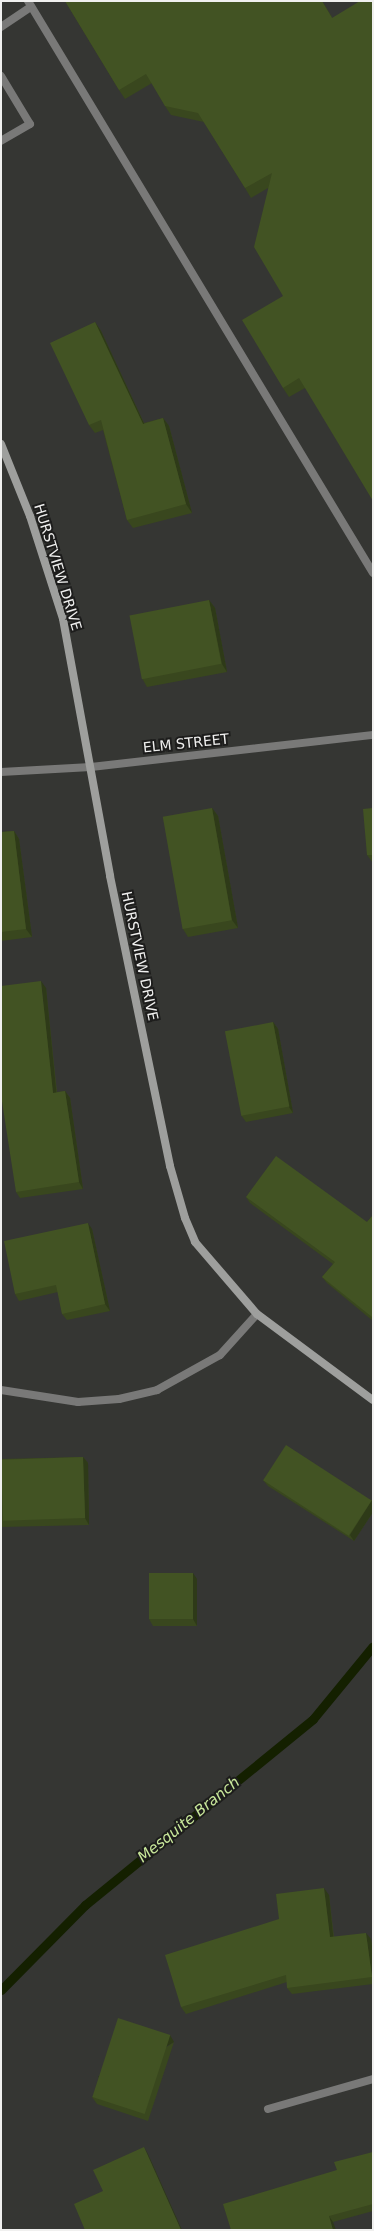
<!DOCTYPE html>
<style>
body{margin:0}
#map{position:relative;width:374px;height:2231px;overflow:hidden;background:#353633;font-family:"DejaVu Sans",sans-serif}
div>[style]{position:absolute}
[style*='--x']{left:calc(var(--x)*1px);top:calc(var(--y)*1px);width:calc(var(--w)*1px);rotate:calc(var(--a)*1deg)}
.stream>*{height:9px;margin:-4.5px;padding:0 4.5px;transform-origin:4.5px;border-radius:4.5px;background:#142000}
.lane>*{height:8px;margin:-4px;padding:0 4px;transform-origin:4px;border-radius:4px;background:#797978}
.street>*{height:8px;margin:-4px;padding:0 4px;transform-origin:4px;border-radius:4px;background:#797978}
.secondary>*{height:8px;margin:-4px;padding:0 4px;transform-origin:4px;border-radius:4px;background:#9e9f9d}
.wall>*{inset:0;background:#39471e}
.shaded-wall>*{inset:0;background:#2e3a18;transform-origin:0 0}
.building>*{inset:0;background:#425323;transform-origin:0 0}
span{translate:-50% -50%;white-space:nowrap;text-align:center;line-height:1.15;-webkit-text-stroke:4px #1d1d1c;paint-order:stroke}
.street-label{font-size:14px;color:#f0f0ef}
.water-label{font-size:15px;color:#c9e89b;font-style:italic}
.frame{position:absolute;inset:0;border:2px solid #f0f0ef;pointer-events:none}
</style>
<div id="map">
<div class="stream">
<div style="--x:1;--y:1990;--w:120;--a:-45.3"></div>
<div style="--x:85;--y:1905;--w:294;--a:-39.2"></div>
<div style="--x:313;--y:1719;--w:94;--a:-50.6"></div>
</div>
<div class="lane">
<div style="--x:28;--y:1;--w:668;--a:58.9"></div>
<div style="--x:1;--y:27;--w:36;--a:-34"></div>
<div style="--x:1;--y:76;--w:56;--a:58.9"></div>
<div style="--x:30;--y:124;--w:34;--a:150"></div>
</div>
<div class="street">
<div style="--x:1;--y:772;--w:90;--a:-3.2"></div>
<div style="--x:91;--y:767;--w:284;--a:-6.5"></div>
<div style="--x:1;--y:1390;--w:78;--a:8.9"></div>
<div style="--x:78;--y:1402;--w:41;--a:-4.2"></div>
<div style="--x:119;--y:1399;--w:39;--a:-13"></div>
<div style="--x:157;--y:1390;--w:72;--a:-29.1"></div>
<div style="--x:220;--y:1355;--w:55;--a:-47.9"></div>
<div style="--x:268;--y:2109;--w:109;--a:-15.9"></div>
</div>
<div class="secondary">
<div style="--x:1;--y:444;--w:78;--a:68.1"></div>
<div style="--x:30;--y:516;--w:108;--a:72.2"></div>
<div style="--x:63;--y:619;--w:261;--a:79.6"></div>
<div style="--x:110;--y:876;--w:296;--a:78.3"></div>
<div style="--x:170;--y:1166;--w:54;--a:73.9"></div>
<div style="--x:185;--y:1218;--w:26;--a:67"></div>
<div style="--x:195;--y:1242;--w:95;--a:49.3"></div>
<div style="--x:257;--y:1314;--w:144;--a:36.6"></div>
</div>
<div class="wall">
<div style="clip-path:polygon(65px 1px,322px 1px,332px 17px,305px 388px,289px 397px,283px 388px,283px 296px,268px 188px,251px 198px,245px 188px,204px 122px,171px 115px,165px 106px,152px 83px,125px 99px,119px 90px)"></div>
<div style="clip-path:polygon(95px 322px,101px 331px,144px 423px,163px 418px,169px 426px,192px 513px,133px 528px,127px 520px,103px 430px,95px 433px,89px 425px)"></div>
<div style="clip-path:polygon(209px 600px,215px 608px,227px 672px,147px 687px,142px 678px)"></div>
<div style="clip-path:polygon(212px 808px,218px 816px,238px 928px,188px 937px,183px 929px)"></div>
<div style="clip-path:polygon(373px 808px,373px 863px,367px 855px)"></div>
<div style="clip-path:polygon(14px 831px,19px 839px,32px 937px,1px 941px,1px 832px)"></div>
<div style="clip-path:polygon(46px 988px,57px 1092px,65px 1091px,70px 1098px,83px 1189px,20px 1198px,16px 1192px)"></div>
<div style="clip-path:polygon(273px 1022px,278px 1029px,293px 1113px,246px 1122px,241px 1115px)"></div>
<div style="clip-path:polygon(246px 1197px,367px 1222px,373px 1215px,373px 1321px,327px 1283px,322px 1277px,333px 1264px,250px 1203px)"></div>
<div style="clip-path:polygon(92px 1229px,110px 1311px,67px 1320px,62px 1314px,58px 1292px,19px 1301px,15px 1294px)"></div>
<div style="clip-path:polygon(83px 1457px,88px 1463px,89px 1525px,1px 1527px,1px 1459px)"></div>
<div style="clip-path:polygon(263px 1480px,372px 1500px,373px 1503px,373px 1512px,354px 1541px,268px 1486px)"></div>
<div style="clip-path:polygon(197px 1579px,197px 1626px,153px 1626px,149px 1619px)"></div>
<div style="clip-path:polygon(329px 1895px,334px 1937px,371px 1939px,373px 1955px,373px 1984px,292px 1994px,287px 1988px,287px 1982px,186px 2014px,181px 2007px,279px 1919px)"></div>
<div style="clip-path:polygon(174px 2042px,148px 2121px,97px 2104px,92px 2097px)"></div>
<div style="clip-path:polygon(373px 2152px,373px 2211px,333px 2222px,231px 2230px,337px 2170px)"></div>
</div>
<div class="shaded-wall">
<div style="clip-path:polygon(95px 322px,101px 331px,148px 432px,143px 424px)"></div>
<div style="clip-path:polygon(163px 418px,169px 426px,192px 513px,186px 504px)"></div>
<div style="clip-path:polygon(209px 600px,215px 608px,227px 672px,222px 664px)"></div>
<div style="clip-path:polygon(212px 808px,218px 816px,238px 928px,232px 920px)"></div>
<div style="clip-path:polygon(14px 831px,19px 839px,32px 937px,26px 929px)"></div>
<div style="clip-path:polygon(41px 981px,46px 988px,57px 1099px,53px 1093px)"></div>
<div style="clip-path:polygon(273px 1022px,278px 1029px,293px 1113px,289px 1107px)"></div>
<div style="clip-path:polygon(65px 1091px,70px 1098px,83px 1189px,79px 1182px)"></div>
<div style="clip-path:polygon(88px 1223px,92px 1229px,110px 1311px,105px 1304px)"></div>
<div style="clip-path:polygon(83px 1457px,88px 1463px,89px 1525px,85px 1518px)"></div>
<div style="clip-path:polygon(372px 1500px,373px 1503px,373px 1512px,354px 1541px,350px 1535px)"></div>
<div style="clip-path:polygon(193px 1573px,197px 1579px,197px 1626px,193px 1619px)"></div>
<div style="clip-path:polygon(324px 1888px,329px 1895px,334px 1944px,330px 1937px)"></div>
<div style="clip-path:polygon(366px 1933px,371px 1939px,373px 1955px,373px 1979px,372px 1977px)"></div>
<div style="left:170px;top:2035px;width:8px;height:83px;rotate:60deg"></div>
<div style="clip-path:polygon(144px 2147px,148px 2154px,182px 2230px,181px 2230px)"></div>
<div style="clip-path:polygon(329px 2216px,333px 2222px,336px 2230px,333px 2230px)"></div>
</div>
<div class="building">
<div style="clip-path:polygon(65px 1px,322px 1px,332px 18px,360px 1px,373px 1px,373px 501px,299px 378px,283px 388px,242px 320px,283px 296px,254px 247px,272px 173px,245px 188px,198px 113px,165px 106px,146px 74px,119px 90px)"></div>
<div style="clip-path:polygon(95px 322px,143px 424px,163px 418px,186px 504px,127px 520px,101px 420px,89px 425px,50px 343px)"></div>
<div style="left:209px;top:600px;width:65px;height:81px;rotate:79deg"></div>
<div style="left:212px;top:808px;width:114px;height:50px;rotate:80deg"></div>
<div style="clip-path:polygon(373px 808px,373px 855px,367px 855px,363px 809px)"></div>
<div style="clip-path:polygon(14px 831px,26px 929px,1px 932px,1px 832px)"></div>
<div style="clip-path:polygon(41px 981px,53px 1093px,65px 1091px,79px 1182px,16px 1192px,1px 1095px,1px 986px)"></div>
<div style="left:273px;top:1022px;width:86px;height:49px;rotate:79deg"></div>
<div style="clip-path:polygon(276px 1156px,367px 1222px,373px 1215px,373px 1317px,372px 1317px,322px 1277px,335px 1262px,246px 1197px)"></div>
<div style="clip-path:polygon(88px 1223px,105px 1304px,62px 1314px,56px 1285px,15px 1294px,4px 1241px)"></div>
<div style="left:286px;top:1445px;width:102px;height:42px;rotate:33deg"></div>
<div style="left:83px;top:1457px;width:61px;height:82px;rotate:88deg"></div>
<div style="left:149px;top:1573px;width:44px;height:46px"></div>
<div style="clip-path:polygon(324px 1888px,330px 1937px,366px 1933px,372px 1977px,287px 1988px,286px 1975px,181px 2007px,165px 1955px,279px 1919px,276px 1894px)"></div>
<div style="left:118px;top:2018px;width:55px;height:83px;rotate:18deg"></div>
<div style="clip-path:polygon(144px 2147px,181px 2230px,85px 2230px,74px 2204px,103px 2191px,93px 2170px)"></div>
<div style="clip-path:polygon(373px 2152px,373px 2204px,329px 2216px,333px 2230px,231px 2230px,223px 2204px,337px 2170px,334px 2162px)"></div>
</div>
<div class="street-label">
<span style="left:58px;top:567px;rotate:73deg">HURSTVIEW DRIVE</span>
<span style="left:186px;top:743px;rotate:-6deg">ELM STREET</span>
<span style="left:140px;top:956px;rotate:78deg">HURSTVIEW DRIVE</span>
</div>
<div class="water-label">
<span style="left:189px;top:1820px;rotate:-39deg">Mesquite Branch</span>
</div>
<div class="frame"></div>
</div>
